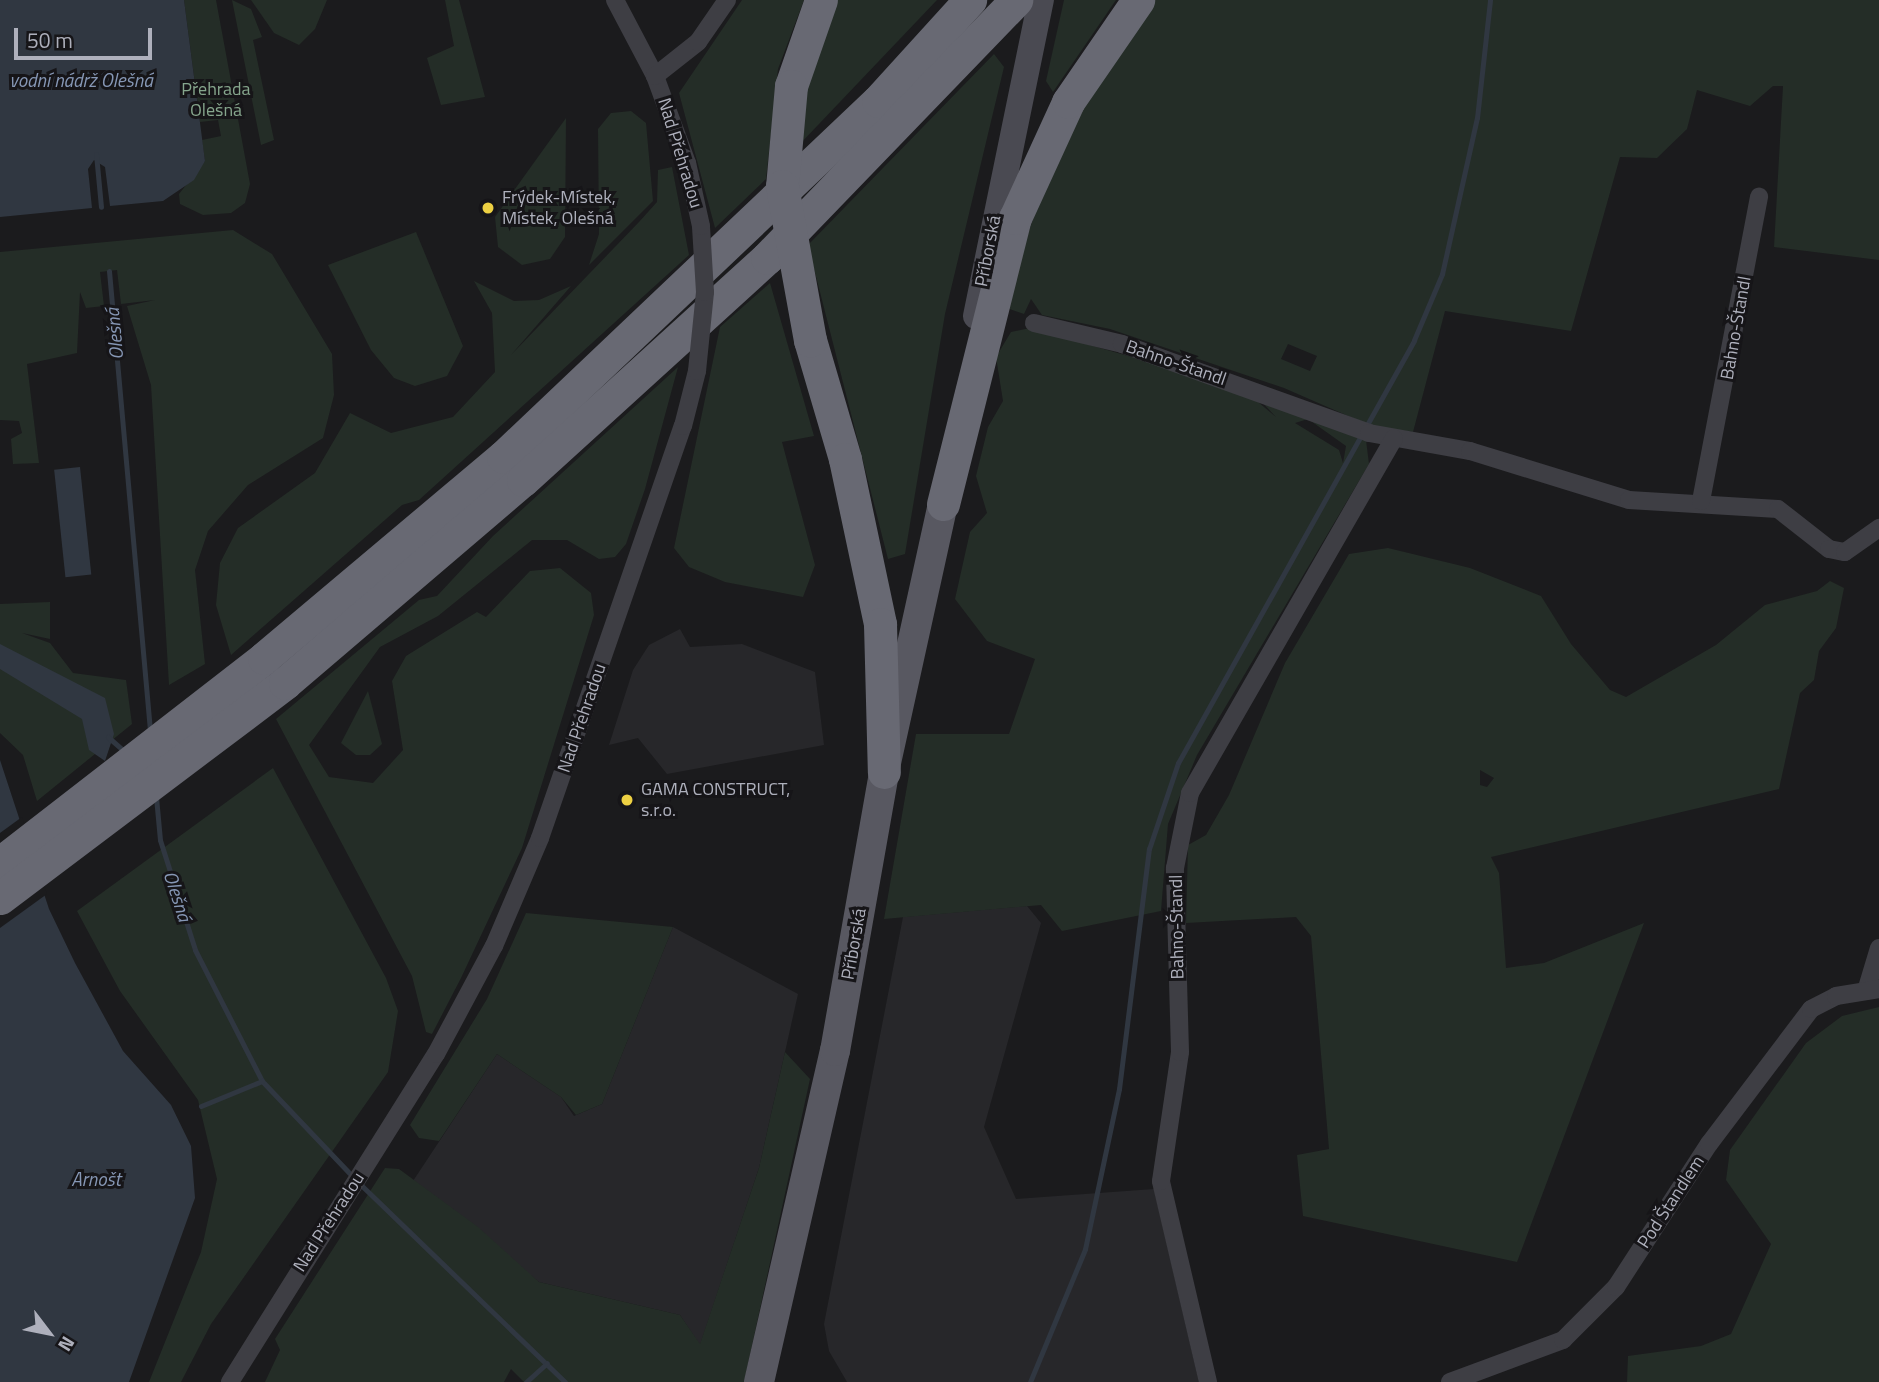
<!DOCTYPE html>
<meta charset="utf-8">
<style>
body{margin:0}
#map{position:relative;width:1879px;height:1382px;overflow:hidden;background:#1b1b1d;font-family:"Titillium Web",sans-serif}
div>[style]{position:absolute}
[style*='--x']{left:calc(var(--x)*1px);top:calc(var(--y)*1px);width:calc(var(--w)*1px);rotate:calc(var(--a)*1deg)}
.built>*{inset:0;background:#27272a}
.green>*{inset:0;background:#242d27}
.water>*{inset:0;background:#303741;transform-origin:0 0}
.pier>*{inset:0;background:#1b1b1d}
.stream>*{height:5px;margin:-2.5px;padding:0 2.5px;transform-origin:2.5px;border-radius:2.5px;background:#303741}
.minor>*{height:18px;margin:-9px;padding:0 9px;transform-origin:9px;border-radius:9px;background:#3e3e44}
.secondary>*{height:26px;margin:-13px;padding:0 13px;transform-origin:13px;border-radius:13px;background:#4a4a52}
.primary>*{height:30px;margin:-15px;padding:0 15px;transform-origin:15px;border-radius:15px;background:#585861}
.motorway>*{height:33px;margin:-16.5px;padding:0 16.5px;transform-origin:16.5px;border-radius:16.5px;background:#686973}
.minor-bridge>*{height:18px;margin:-9px;padding:0 9px;transform-origin:9px;border-radius:9px;background:#3e3e44}
.motorway-bridge>*{height:33px;margin:-16.5px;padding:0 16.5px;transform-origin:16.5px;border-radius:16.5px;background:#686973}
.dots>*{width:19px;height:19px;translate:-50% -50%;box-sizing:border-box;border:4px solid #161518;border-radius:50%}
span{translate:-50% -50%;white-space:nowrap;text-align:center;line-height:1.15;-webkit-text-stroke:6px #161518;paint-order:stroke}
.park-label{font-size:18px;color:#86a68d}
.street-label{font-size:18px;color:#aeb0bc}
.poi-label{font-size:18px;color:#aeb0bc}
.left{translate:0 -50%;text-align:left}
.water-label{font-size:19px;color:#8697b5;font-style:italic}
.north{position:absolute;left:14px;top:1298px;width:70px;height:70px;-webkit-text-stroke:5px #161518;paint-order:stroke;rotate:122deg;font-size:19px;font-weight:700;line-height:28px;text-align:center;color:#aeb0bc}
.north::after{content:'';display:block;margin:auto;width:24px;height:32px;background:#aeb0bc;clip-path:polygon(50% 0,100% 100%,50% 72%,0 100%)}
.scale{position:absolute;left:14px;top:28px;width:138px;height:32px;box-sizing:border-box;border:4px solid #aeb0bc;border-top:0;padding-left:9px;font-size:21px;line-height:24px;white-space:nowrap;color:#aeb0bc;-webkit-text-stroke:5px #161518;paint-order:stroke}
</style>
<div id="map">
<div class="built">
<div style="clip-path:polygon(680px 629px,690px 647px,742px 644px,815px 672px,824px 745px,667px 774px,638px 738px,609px 745px,633px 670px,649px 645px)"></div>
<div style="clip-path:polygon(1027px 906px,1041px 923px,984px 1127px,1016px 1199px,1154px 1189px,1199px 1382px,847px 1382px,829px 1351px,824px 1324px,903px 917px)"></div>
<div style="clip-path:polygon(673px 927px,798px 994px,759px 1168px,700px 1345px,680px 1315px,539px 1282px,413px 1181px,497px 1054px,561px 1097px,574px 1116px,602px 1104px)"></div>
</div>
<div class="green">
<div style="clip-path:polygon(184px 0,216px 0,250px 184px,245px 203px,231px 213px,203px 215px,180px 204px,179px 194px,205px 161px,202px 140px,221px 136px,218px 120px,200px 122px)"></div>
<div style="clip-path:polygon(232px 0,251px 9px,262px 37px,253px 40px,274px 140px,261px 145px)"></div>
<div style="clip-path:polygon(251px 0,327px 0,315px 29px,299px 45px,274px 33px)"></div>
<div style="clip-path:polygon(445px 0,459px 0,485px 97px,441px 105px,427px 58px,454px 46px)"></div>
<div style="clip-path:polygon(742px 0,804px 0,778px 69px,766px 179px,715px 228px,679px 93px)"></div>
<div style="clip-path:polygon(836px 0,937px 0,799px 145px,807px 89px)"></div>
<div style="clip-path:polygon(1064px 0,1116px 0,1053px 92px,1046px 81px)"></div>
<div style="clip-path:polygon(evenodd,1154px 0,1879px 0,1879px 260px,1774px 247px,1783px 86px,1773px 86px,1750px 106px,1697px 90px,1687px 129px,1657px 158px,1620px 157px,1571px 331px,1445px 311px,1413px 432px,1371px 426px,1284px 388px,1110px 329px,1042px 315px,1031px 299px,1024px 314px,1004px 307px,1045px 182px,1075px 119px,1154px 0,1288px 344px,1317px 356px,1310px 371px,1281px 359px,1288px 344px)"></div>
<div style="clip-path:polygon(994px 54px,1004px 67px,945px 314px,905px 554px,888px 559px,808px 245px)"></div>
<div style="clip-path:polygon(631px 111px,646px 123px,653px 201px,589px 265px,599px 234px,598px 129px,611px 113px)"></div>
<div style="clip-path:polygon(566px 118px,565px 237px,550px 259px,522px 265px,498px 247px,495px 217px)"></div>
<div style="clip-path:polygon(672px 167px,689px 255px,419px 500px,402px 505px,231px 655px,216px 605px,220px 563px,238px 528px,315px 473px,350px 413px,391px 433px,453px 417px,495px 372px,492px 313px,474px 281px,514px 301px,539px 300px,571px 286px,511px 355px,639px 222px,657px 202px,658px 170px)"></div>
<div style="clip-path:polygon(233px 230px,272px 254px,332px 354px,334px 395px,323px 438px,248px 485px,208px 531px,195px 570px,205px 664px,169px 685px,151px 385px,127px 306px,155px 300px,121px 304px,117px 270px,100px 272px,104px 306px,86px 308px,80px 292px,77px 353px,27px 364px,39px 463px,13px 464px,11px 439px,22px 433px,19px 421px,0 420px,0 252px)"></div>
<div style="clip-path:polygon(416px 232px,463px 346px,447px 376px,415px 386px,394px 378px,371px 350px,328px 265px)"></div>
<div style="clip-path:polygon(770px 283px,814px 436px,782px 442px,815px 565px,803px 597px,725px 582px,689px 567px,674px 548px,720px 327px)"></div>
<div style="clip-path:polygon(evenodd,1030px 328px,1209px 379px,1251px 396px,1276px 417px,1258px 398px,1268px 398px,1358px 434px,1366px 440px,1369px 464px,1197px 755px,1168px 824px,1161px 911px,1062px 931px,1041px 905px,884px 919px,916px 734px,1009px 734px,1035px 659px,987px 641px,955px 599px,970px 532px,987px 513px,976px 476px,988px 427px,1003px 401px,996px 357px,1011px 332px,1030px 328px,1308px 419px,1346px 446px,1343px 463px,1339px 450px,1295px 423px,1308px 419px)"></div>
<div style="clip-path:polygon(678px 367px,645px 489px,626px 544px,615px 557px,599px 559px,567px 540px,532px 540px,438px 616px,380px 647px,309px 745px,329px 777px,373px 783px,403px 750px,392px 681px,406px 656px,477px 612px,486px 617px,530px 571px,560px 568px,591px 593px,594px 615px,522px 848px,461px 978px,432px 1034px,426px 1032px,412px 976px,276px 719px,419px 600px,437px 596px,493px 536px)"></div>
<div style="clip-path:polygon(evenodd,1388px 548px,1470px 568px,1541px 596px,1571px 644px,1610px 690px,1626px 697px,1716px 645px,1765px 605px,1817px 591px,1830px 581px,1844px 588px,1836px 628px,1819px 651px,1814px 680px,1800px 693px,1779px 789px,1491px 857px,1499px 873px,1506px 968px,1544px 963px,1644px 923px,1517px 1262px,1303px 1216px,1297px 1155px,1329px 1149px,1311px 936px,1296px 917px,1186px 923px,1188px 845px,1206px 835px,1229px 795px,1285px 663px,1349px 554px,1388px 548px,1480px 770px,1494px 778px,1487px 787px,1480px 785px,1480px 770px)"></div>
<div style="clip-path:polygon(50px 602px,50px 639px,22px 633px,50px 643px,73px 673px,126px 680px,132px 724px,37px 801px,23px 755px,0 733px,0 604px)"></div>
<div style="clip-path:polygon(368px 691px,382px 744px,370px 755px,356px 755px,341px 743px)"></div>
<div style="clip-path:polygon(273px 768px,386px 978px,398px 1011px,388px 1072px,211px 1324px,181px 1382px,149px 1382px,201px 1252px,217px 1179px,198px 1100px,120px 991px,77px 911px)"></div>
<div style="clip-path:polygon(526px 913px,673px 927px,602px 1104px,576px 1115px,561px 1097px,497px 1054px,439px 1141px,419px 1138px,410px 1125px,487px 999px)"></div>
<div style="clip-path:polygon(1879px 1007px,1879px 1382px,1627px 1382px,1628px 1356px,1701px 1346px,1731px 1334px,1771px 1244px,1726px 1180px,1730px 1150px,1806px 1043px,1842px 1016px)"></div>
<div style="clip-path:polygon(785px 1052px,810px 1079px,744px 1382px,524px 1382px,511px 1369px,504px 1382px,265px 1382px,280px 1350px,275px 1339px,385px 1168px,399px 1169px,478px 1227px,539px 1282px,680px 1315px,700px 1344px,759px 1168px)"></div>
</div>
<div class="water">
<div style="clip-path:polygon(0 0,184px 0,205px 161px,194px 180px,163px 201px,110px 206px,105px 167px,94px 160px,88px 169px,92px 208px,0 217px)"></div>
<div style="left:80px;top:467px;width:108px;height:26px;rotate:84deg"></div>
<div style="clip-path:polygon(0 644px,105px 698px,114px 734px,105px 761px,89px 750px,82px 719px,0 669px)"></div>
<div style="clip-path:polygon(0 760px,49px 909px,75px 963px,123px 1051px,171px 1105px,191px 1146px,195px 1198px,129px 1382px,0 1382px)"></div>
</div>
<div class="pier">
<div style="clip-path:polygon(22px 817px,47px 894px,0 928px,0 833px)"></div>
</div>
<div class="stream">
<div style="--x:96;--y:154;--w:53;--a:84.6"></div>
<div style="--x:109;--y:271;--w:462;--a:84.9"></div>
<div style="--x:108;--y:737;--w:21;--a:41"></div>
<div style="--x:156;--y:797;--w:43;--a:84.7"></div>
<div style="--x:160;--y:840;--w:115;--a:72.3"></div>
<div style="--x:195;--y:950;--w:147;--a:62.9"></div>
<div style="--x:262;--y:1081;--w:132;--a:46.5"></div>
<div style="--x:201;--y:1106;--w:66;--a:-22.3"></div>
<div style="--x:360;--y:1184;--w:285;--a:44"></div>
<div style="--x:526;--y:1382;--w:28;--a:-42"></div>
<div style="--x:1030;--y:1382;--w:144;--a:-67.5"></div>
<div style="--x:1085;--y:1249;--w:164;--a:-78"></div>
<div style="--x:1119;--y:1089;--w:242;--a:-82.9"></div>
<div style="--x:1149;--y:849;--w:91;--a:-71.4"></div>
<div style="--x:1178;--y:763;--w:484;--a:-60.8"></div>
<div style="--x:1414;--y:340;--w:72;--a:-67"></div>
<div style="--x:1442;--y:274;--w:160;--a:-77.4"></div>
<div style="--x:1477;--y:118;--w:119;--a:-83.7"></div>
</div>
<div class="minor">
<div style="--x:615;--y:0;--w:86;--a:62.2"></div>
<div style="--x:655;--y:76;--w:93;--a:69.8"></div>
<div style="--x:655;--y:76;--w:55;--a:-38.3"></div>
<div style="--x:698;--y:42;--w:51;--a:-55.4"></div>
<div style="--x:1034;--y:323;--w:90;--a:13.4"></div>
<div style="--x:1122;--y:344;--w:263;--a:19.8"></div>
<div style="--x:1369;--y:433;--w:103;--a:10.1"></div>
<div style="--x:1470;--y:451;--w:166;--a:17.1"></div>
<div style="--x:1629;--y:500;--w:149;--a:3.5"></div>
<div style="--x:1778;--y:509;--w:65;--a:38.1"></div>
<div style="--x:1829;--y:549;--w:16;--a:11"></div>
<div style="--x:1845;--y:552;--w:42;--a:-35.2"></div>
<div style="--x:1701;--y:501;--w:310;--a:-79.2"></div>
<div style="--x:1866;--y:991;--w:45;--a:-73.2"></div>
<div style="--x:230;--y:1382;--w:387;--a:-57.9"></div>
<div style="--x:436;--y:1054;--w:123;--a:-61.8"></div>
<div style="--x:494;--y:946;--w:117;--a:-66.9"></div>
<div style="--x:540;--y:838;--w:436;--a:-70.9"></div>
<div style="--x:1208;--y:1382;--w:206;--a:-103.2"></div>
<div style="--x:1161;--y:1181;--w:130;--a:-81.6"></div>
<div style="--x:1180;--y:1052;--w:184;--a:-91.6"></div>
<div style="--x:1175;--y:868;--w:76;--a:-78.7"></div>
<div style="--x:1190;--y:793;--w:409;--a:-60.1"></div>
<div style="--x:1450;--y:1382;--w:121;--a:-20.4"></div>
<div style="--x:1563;--y:1340;--w:75;--a:-45"></div>
<div style="--x:1616;--y:1287;--w:171;--a:-57"></div>
<div style="--x:1709;--y:1144;--w:169;--a:-52.9"></div>
<div style="--x:1811;--y:1009;--w:28;--a:-27"></div>
<div style="--x:1836;--y:996;--w:44;--a:-9.2"></div>
</div>
<div class="secondary">
<div style="--x:976;--y:316;--w:323;--a:-78.4"></div>
</div>
<div class="primary">
<div style="--x:759;--y:1382;--w:340;--a:-77.1"></div>
<div style="--x:835;--y:1051;--w:283;--a:-80"></div>
<div style="--x:884;--y:772;--w:274;--a:-77.6"></div>
</div>
<div class="motorway">
<div style="--x:791;--y:86;--w:91;--a:-70.8"></div>
<div style="--x:810;--y:340;--w:124;--a:73.6"></div>
<div style="--x:845;--y:459;--w:169;--a:78"></div>
<div style="--x:880;--y:624;--w:148;--a:88.5"></div>
<div style="--x:943;--y:504;--w:295;--a:-75.9"></div>
<div style="--x:1015;--y:218;--w:128;--a:-65.4"></div>
<div style="--x:1068;--y:102;--w:124;--a:-55.5"></div>
<div style="--x:0;--y:863;--w:334;--a:-37.8"></div>
<div style="--x:264;--y:658;--w:312;--a:-40.1"></div>
<div style="--x:503;--y:457;--w:517;--a:-43.51"></div>
<div style="--x:878;--y:101;--w:137;--a:-47.7"></div>
<div style="--x:0;--y:898;--w:357;--a:-37"></div>
<div style="--x:285;--y:683;--w:313;--a:-40.5"></div>
<div style="--x:523;--y:480;--w:330;--a:-42.3"></div>
<div style="--x:767;--y:258;--w:359;--a:-46"></div>
</div>
<div class="minor-bridge">
<div style="--x:683;--y:426;--w:57;--a:-75.7"></div>
<div style="--x:697;--y:371;--w:79;--a:-84.2"></div>
<div style="--x:705;--y:292;--w:66;--a:-93.5"></div>
<div style="--x:701;--y:226;--w:65;--a:-102.5"></div>
</div>
<div class="motorway-bridge">
<div style="--x:791;--y:86;--w:100;--a:95.1"></div>
<div style="--x:782;--y:186;--w:157;--a:79.7"></div>
</div>
<div class="dots">
<div style="left:488px;top:208px;background:#edd043"></div>
<div style="left:627px;top:800px;background:#edd043"></div>
</div>
<div class="park-label">
<span style="left:216px;top:100px">Přehrada<br>Olešná</span>
</div>
<div class="street-label">
<span style="left:680px;top:153px;rotate:73deg">Nad Přehradou</span>
<span style="left:988px;top:251px;rotate:-79deg">Příborská</span>
<span style="left:1736px;top:328px;rotate:-80deg">Bahno-Štandl</span>
<span style="left:1176px;top:363px;rotate:19deg">Bahno-Štandl</span>
<span style="left:582px;top:718px;rotate:-71deg">Nad Přehradou</span>
<span style="left:1177px;top:927px;rotate:-91deg">Bahno-Štandl</span>
<span style="left:854px;top:944px;rotate:-80deg">Příborská</span>
<span style="left:1671px;top:1202px;rotate:-57deg">Pod Štandlem</span>
<span style="left:329px;top:1222px;rotate:-57deg">Nad Přehradou</span>
</div>
<div class="poi-label">
<span class="left" style="left:502px;top:208px">Frýdek-Místek,<br>Místek, Olešná</span>
<span class="left" style="left:641px;top:800px">GAMA CONSTRUCT,<br>s.r.o.</span>
</div>
<div class="water-label">
<span style="left:81px;top:80px">vodní nádrž Olešná</span>
<span style="left:114px;top:334px;rotate:-95deg">Olešná</span>
<span style="left:178px;top:896px;rotate:72deg">Olešná</span>
<span style="left:96px;top:1179px">Arnošt</span>
</div>
<div class="north">N</div>
<div class="scale">50 m</div>
</div>
